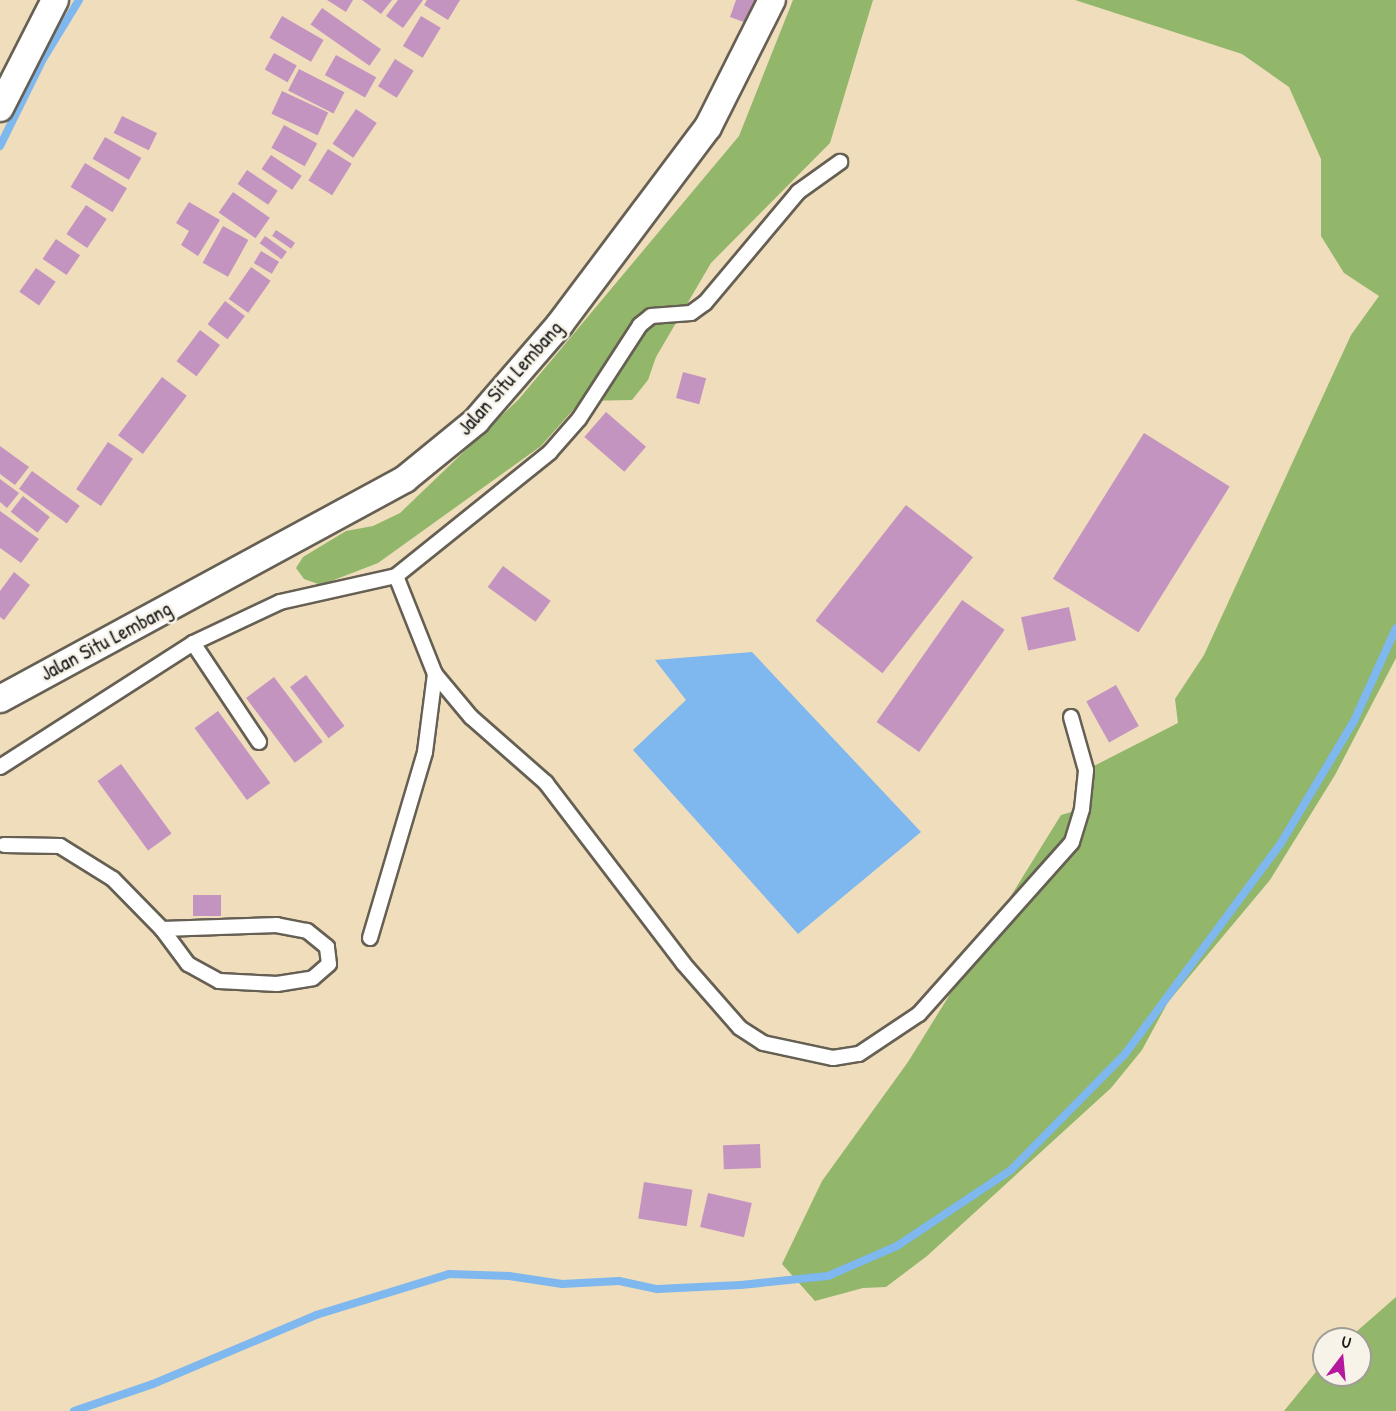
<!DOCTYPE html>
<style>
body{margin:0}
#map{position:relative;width:1396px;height:1411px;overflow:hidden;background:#efddbc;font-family:"Patrick Hand",sans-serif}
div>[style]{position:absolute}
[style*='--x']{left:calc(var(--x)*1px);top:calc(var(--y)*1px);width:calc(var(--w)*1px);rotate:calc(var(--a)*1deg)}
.forest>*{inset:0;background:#92b66a}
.water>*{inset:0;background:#7fb7ef}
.stream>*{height:8px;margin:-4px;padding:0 4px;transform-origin:4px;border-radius:4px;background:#7fb7ef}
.building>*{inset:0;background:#c494c1;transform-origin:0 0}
.roads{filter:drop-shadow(2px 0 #666054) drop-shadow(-2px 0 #666054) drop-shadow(0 2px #666054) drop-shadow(0 -2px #666054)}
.service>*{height:14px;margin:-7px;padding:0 7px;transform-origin:7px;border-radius:7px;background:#fff}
.minor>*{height:26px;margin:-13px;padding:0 13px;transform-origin:13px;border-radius:13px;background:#fff}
span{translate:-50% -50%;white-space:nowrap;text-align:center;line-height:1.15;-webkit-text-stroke:5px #f7f3e8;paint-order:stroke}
.street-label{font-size:21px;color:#1c1c1c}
.north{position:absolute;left:1312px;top:1327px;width:60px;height:60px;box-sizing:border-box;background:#f7f3e8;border:2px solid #9f9d96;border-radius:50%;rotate:16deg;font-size:16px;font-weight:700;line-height:24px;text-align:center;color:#1c1c1c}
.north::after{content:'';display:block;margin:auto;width:21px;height:27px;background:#b5179e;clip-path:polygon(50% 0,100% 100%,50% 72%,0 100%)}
</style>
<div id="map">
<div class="forest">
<div style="clip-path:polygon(793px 0,873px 0,830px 143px,711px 263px,656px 357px,648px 380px,632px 400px,581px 401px,541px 446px,378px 563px,321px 585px,304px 579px,296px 568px,303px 557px,346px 531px,373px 526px,400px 513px,519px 399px,739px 136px)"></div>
<div style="clip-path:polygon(1075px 0,1396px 0,1396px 658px,1335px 775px,1270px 880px,1168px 1002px,1142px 1050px,1111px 1088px,927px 1256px,886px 1287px,863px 1288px,815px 1301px,782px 1264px,822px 1181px,908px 1062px,1061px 815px,1082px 809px,1086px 770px,1178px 723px,1175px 699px,1204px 655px,1351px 335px,1379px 296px,1344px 273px,1321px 236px,1321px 159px,1289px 87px,1242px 54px)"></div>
<div style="clip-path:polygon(1396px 1297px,1396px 1411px,1284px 1411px,1324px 1362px,1324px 1375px,1360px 1375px,1360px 1339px,1348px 1339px)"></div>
</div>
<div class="water">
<div style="clip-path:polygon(752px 652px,921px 832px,798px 934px,633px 750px,686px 700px,655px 660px)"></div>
</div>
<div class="stream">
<div style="--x:0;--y:146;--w:97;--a:-63.7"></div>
<div style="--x:43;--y:59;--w:69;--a:-58.6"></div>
<div style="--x:74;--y:1411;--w:83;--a:-18.9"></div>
<div style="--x:153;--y:1384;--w:177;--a:-22.9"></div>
<div style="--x:316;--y:1315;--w:139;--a:-17.1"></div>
<div style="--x:449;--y:1274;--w:60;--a:1.9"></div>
<div style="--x:509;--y:1276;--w:54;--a:8.6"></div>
<div style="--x:562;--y:1284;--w:57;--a:-3"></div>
<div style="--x:619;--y:1281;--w:39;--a:12"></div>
<div style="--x:657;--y:1289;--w:84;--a:-2.7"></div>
<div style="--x:741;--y:1285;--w:87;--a:-5.9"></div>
<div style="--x:828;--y:1276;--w:75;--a:-23.5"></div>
<div style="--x:897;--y:1246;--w:137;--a:-33.7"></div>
<div style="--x:1011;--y:1170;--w:163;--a:-45.5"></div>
<div style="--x:1125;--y:1054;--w:262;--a:-53.5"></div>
<div style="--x:1281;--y:843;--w:142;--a:-59.1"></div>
<div style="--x:1354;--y:721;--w:102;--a:-65.7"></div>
</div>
<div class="building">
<div style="clip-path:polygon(327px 0,353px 0,346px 12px)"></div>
<div style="clip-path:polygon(362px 0,392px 0,381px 14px)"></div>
<div style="clip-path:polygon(398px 0,423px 0,403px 28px,386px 16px)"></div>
<div style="clip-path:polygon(427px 0,460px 0,448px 20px,424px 5px)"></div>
<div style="clip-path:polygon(736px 0,759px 0,752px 25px,730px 17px)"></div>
<div style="left:322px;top:8px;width:72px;height:20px;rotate:35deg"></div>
<div style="left:282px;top:16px;width:48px;height:25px;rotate:30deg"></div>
<div style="left:421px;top:16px;width:23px;height:35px;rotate:31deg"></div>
<div style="left:274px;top:53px;width:26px;height:19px;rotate:29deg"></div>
<div style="left:336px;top:55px;width:46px;height:23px;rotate:29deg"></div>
<div style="left:395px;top:59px;width:22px;height:32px;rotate:32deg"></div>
<div style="left:299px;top:69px;width:51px;height:24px;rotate:27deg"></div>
<div style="left:282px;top:91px;width:51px;height:25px;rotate:25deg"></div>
<div style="left:356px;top:109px;width:25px;height:42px;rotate:34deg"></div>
<div style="left:122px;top:116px;width:39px;height:19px;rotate:26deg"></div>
<div style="left:284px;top:125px;width:38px;height:26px;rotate:29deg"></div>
<div style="left:105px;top:137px;width:42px;height:25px;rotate:30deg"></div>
<div style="left:328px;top:149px;width:28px;height:37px;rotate:32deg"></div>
<div style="left:271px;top:155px;width:37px;height:17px;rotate:34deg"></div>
<div style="left:85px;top:163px;width:49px;height:28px;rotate:31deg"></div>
<div style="left:247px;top:170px;width:37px;height:17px;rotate:34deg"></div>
<div style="left:233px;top:192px;width:45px;height:25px;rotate:35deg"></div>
<div style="clip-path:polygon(189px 202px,220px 220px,198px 256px,181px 245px,189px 231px,176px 223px)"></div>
<div style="left:86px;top:205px;width:25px;height:35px;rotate:34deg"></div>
<div style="left:223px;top:226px;width:29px;height:42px;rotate:29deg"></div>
<div style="left:276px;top:230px;width:23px;height:7px;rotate:34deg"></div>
<div style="left:265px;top:236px;width:27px;height:9px;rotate:36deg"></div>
<div style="left:56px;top:239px;width:29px;height:24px;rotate:34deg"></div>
<div style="left:261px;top:251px;width:21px;height:14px;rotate:31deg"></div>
<div style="left:251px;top:267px;width:24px;height:39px;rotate:35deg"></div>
<div style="left:36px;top:268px;width:24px;height:29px;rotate:35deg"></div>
<div style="left:225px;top:301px;width:25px;height:29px;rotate:37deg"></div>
<div style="left:200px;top:330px;width:25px;height:39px;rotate:37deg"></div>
<div style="left:683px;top:372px;width:24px;height:27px;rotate:15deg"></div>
<div style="left:162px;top:377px;width:31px;height:73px;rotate:37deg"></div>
<div style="left:606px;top:412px;width:53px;height:33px;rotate:41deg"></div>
<div style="left:1144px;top:433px;width:101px;height:172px;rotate:32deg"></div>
<div style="left:108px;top:442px;width:30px;height:57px;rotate:34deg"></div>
<div style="clip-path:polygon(0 446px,29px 467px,15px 485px,0 474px)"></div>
<div style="left:32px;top:471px;width:59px;height:22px;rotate:36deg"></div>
<div style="clip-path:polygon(0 479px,19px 493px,7px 508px,0 502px)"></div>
<div style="left:23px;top:496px;width:34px;height:20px;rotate:38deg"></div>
<div style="left:906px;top:505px;width:85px;height:147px;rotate:38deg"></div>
<div style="clip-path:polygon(0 511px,39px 539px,21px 563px,0 548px)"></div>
<div style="left:503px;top:566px;width:59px;height:26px;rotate:36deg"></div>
<div style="clip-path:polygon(14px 572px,30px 585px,4px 620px,0 617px,0 591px)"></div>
<div style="left:962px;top:600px;width:52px;height:149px;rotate:35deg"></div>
<div style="left:1069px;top:607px;width:34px;height:49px;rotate:78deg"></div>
<div style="left:306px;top:675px;width:64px;height:20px;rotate:53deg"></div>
<div style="left:274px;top:677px;width:81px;height:35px;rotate:53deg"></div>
<div style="left:1116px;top:685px;width:47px;height:34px;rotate:61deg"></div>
<div style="left:218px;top:711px;width:89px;height:29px;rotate:54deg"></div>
<div style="left:121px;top:764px;width:86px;height:29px;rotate:54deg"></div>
<div style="left:193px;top:895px;width:28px;height:21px"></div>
<div style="left:760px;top:1144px;width:24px;height:37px;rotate:88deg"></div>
<div style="left:644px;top:1182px;width:49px;height:37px;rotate:9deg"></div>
<div style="left:708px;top:1193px;width:45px;height:35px;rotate:13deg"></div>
</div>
<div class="roads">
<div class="service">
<div style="--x:396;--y:576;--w:198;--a:-38.8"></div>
<div style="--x:550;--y:452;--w:44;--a:-48.7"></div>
<div style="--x:579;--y:419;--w:112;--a:-57"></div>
<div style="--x:640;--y:325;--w:14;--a:-39"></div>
<div style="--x:651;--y:316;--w:40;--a:-4.3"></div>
<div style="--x:691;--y:313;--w:17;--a:-36"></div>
<div style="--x:705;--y:303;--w:145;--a:-50"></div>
<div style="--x:798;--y:192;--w:52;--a:-35.5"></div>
<div style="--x:193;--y:643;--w:119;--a:56.3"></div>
<div style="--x:0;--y:767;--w:229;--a:-32.7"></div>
<div style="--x:193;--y:643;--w:96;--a:-25.2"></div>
<div style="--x:280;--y:602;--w:119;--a:-12.6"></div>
<div style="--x:396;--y:576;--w:105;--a:68.3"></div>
<div style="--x:435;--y:674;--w:56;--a:50.1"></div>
<div style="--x:471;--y:717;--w:100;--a:41.3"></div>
<div style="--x:546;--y:783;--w:226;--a:52.7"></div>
<div style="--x:683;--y:963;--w:86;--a:48.8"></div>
<div style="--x:740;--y:1028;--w:27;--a:33"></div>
<div style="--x:763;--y:1043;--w:72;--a:12.1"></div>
<div style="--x:833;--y:1058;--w:26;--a:-9"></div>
<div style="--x:859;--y:1054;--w:72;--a:-33.7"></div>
<div style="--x:919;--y:1014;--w:230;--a:-48.3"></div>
<div style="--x:1072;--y:842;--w:34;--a:-73"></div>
<div style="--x:1082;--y:809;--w:39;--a:-84"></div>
<div style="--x:1086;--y:770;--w:55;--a:-105.8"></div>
<div style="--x:4;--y:845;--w:56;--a:1"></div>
<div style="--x:60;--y:846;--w:62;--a:31.9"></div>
<div style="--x:113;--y:879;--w:70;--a:45.6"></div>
<div style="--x:162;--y:929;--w:44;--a:53.4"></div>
<div style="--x:188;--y:964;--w:35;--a:29"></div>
<div style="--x:219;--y:981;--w:58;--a:3"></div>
<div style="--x:277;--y:984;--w:36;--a:-9"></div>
<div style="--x:313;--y:978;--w:21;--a:-41"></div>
<div style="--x:329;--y:964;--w:17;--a:-97"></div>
<div style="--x:327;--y:947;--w:26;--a:-141"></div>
<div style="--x:307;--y:931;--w:31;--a:-169"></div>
<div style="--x:277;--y:925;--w:115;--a:178"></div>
<div style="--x:370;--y:938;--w:194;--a:-73.5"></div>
<div style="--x:425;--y:752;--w:79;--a:-82.7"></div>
</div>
<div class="minor">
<div style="--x:0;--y:108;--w:121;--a:-63"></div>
<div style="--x:0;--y:699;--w:461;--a:-28.5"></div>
<div style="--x:405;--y:479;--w:92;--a:-39.2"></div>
<div style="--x:476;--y:421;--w:128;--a:-49.1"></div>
<div style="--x:560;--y:324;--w:246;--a:-53.1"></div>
<div style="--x:708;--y:127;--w:142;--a:-63.3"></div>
</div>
</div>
<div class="street-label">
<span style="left:510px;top:378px;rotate:-48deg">Jalan Situ Lembang</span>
<span style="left:106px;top:641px;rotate:-28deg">Jalan Situ Lembang</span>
</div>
<div class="north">U</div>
</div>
